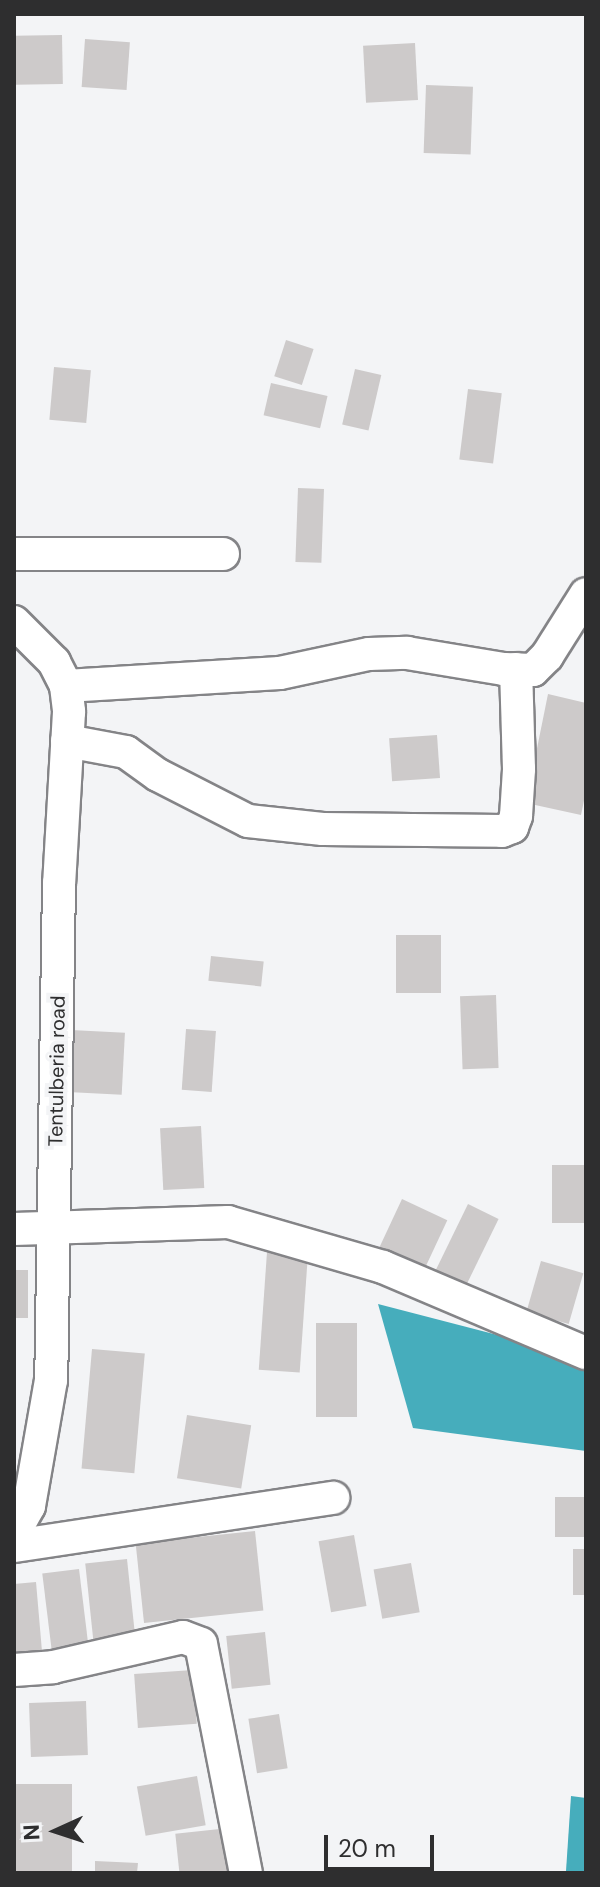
<!DOCTYPE html>
<style>
body{margin:0}
#map{position:relative;width:600px;height:1887px;overflow:hidden;background:#f3f4f6;font-family:"DM Sans",sans-serif}
div>[style]{position:absolute}
[style*='--x']{left:calc(var(--x)*1px);top:calc(var(--y)*1px);width:calc(var(--w)*1px);rotate:calc(var(--a)*1deg)}
.water>*{inset:0;background:#46adbc}
.building>*{inset:0;background:#cdcaca;transform-origin:0 0}
.roads{filter:drop-shadow(2px 0 #848487) drop-shadow(-2px 0 #848487) drop-shadow(0 2px #848487) drop-shadow(0 -2px #848487)}
.street>*{height:32px;margin:-16px;padding:0 16px;transform-origin:16px;border-radius:16px;background:#fff}
span{translate:-50% -50%;white-space:nowrap;text-align:center;line-height:1.15;-webkit-text-stroke:8px #f3f4f6;paint-order:stroke}
.street-label{font-size:20px;color:#2e2e2f}
.frame{position:absolute;inset:0;border:16px solid #2e2e2f;pointer-events:none}
.north{position:absolute;left:16px;top:1791px;width:80px;height:80px;-webkit-text-stroke:6px #f3f4f6;paint-order:stroke;rotate:267deg;font-size:22px;font-weight:700;line-height:32px;text-align:center;color:#2e2e2f}
.north::after{content:'';display:block;margin:auto;width:28px;height:36px;background:#2e2e2f;clip-path:polygon(50% 0,100% 100%,50% 72%,0 100%)}
.scale{position:absolute;left:324px;top:1835px;width:110px;height:36px;box-sizing:border-box;border:4px solid #2e2e2f;border-top:0;padding-left:10px;font-size:24px;line-height:28px;white-space:nowrap;color:#2e2e2f;-webkit-text-stroke:6px #f3f4f6;paint-order:stroke}
</style>
<div id="map">
<div class="water">
<div style="clip-path:polygon(378px 1304px,586px 1358px,586px 1451px,413px 1428px)"></div>
<div style="clip-path:polygon(571px 1796px,586px 1798px,586px 1873px,566px 1871px)"></div>
</div>
<div class="building">
<div style="left:62px;top:35px;width:49px;height:48px;rotate:89deg"></div>
<div style="left:85px;top:39px;width:45px;height:48px;rotate:4deg"></div>
<div style="left:415px;top:43px;width:57px;height:52px;rotate:87deg"></div>
<div style="left:426px;top:85px;width:47px;height:68px;rotate:2deg"></div>
<div style="left:286px;top:340px;width:29px;height:38px;rotate:18deg"></div>
<div style="left:54px;top:367px;width:37px;height:53px;rotate:5deg"></div>
<div style="left:355px;top:369px;width:27px;height:57px;rotate:13deg"></div>
<div style="left:271px;top:383px;width:58px;height:33px;rotate:13deg"></div>
<div style="left:468px;top:389px;width:34px;height:71px;rotate:7deg"></div>
<div style="left:298px;top:488px;width:26px;height:74px;rotate:2deg"></div>
<div style="clip-path:polygon(548px 694px,586px 703px,586px 791px,581px 815px,526px 803px)"></div>
<div style="left:437px;top:735px;width:43px;height:48px;rotate:86deg"></div>
<div style="left:396px;top:935px;width:45px;height:58px"></div>
<div style="left:211px;top:956px;width:53px;height:25px;rotate:6deg"></div>
<div style="left:496px;top:995px;width:73px;height:36px;rotate:88deg"></div>
<div style="left:186px;top:1029px;width:30px;height:61px;rotate:4deg"></div>
<div style="left:71px;top:1030px;width:54px;height:62px;rotate:3deg"></div>
<div style="left:201px;top:1126px;width:62px;height:41px;rotate:87deg"></div>
<div style="left:586px;top:1165px;width:58px;height:34px;rotate:90deg"></div>
<div style="left:402px;top:1199px;width:50px;height:55px;rotate:25deg"></div>
<div style="left:468px;top:1204px;width:34px;height:76px;rotate:26deg"></div>
<div style="left:267px;top:1252px;width:41px;height:118px;rotate:4deg"></div>
<div style="left:541px;top:1261px;width:44px;height:53px;rotate:16deg"></div>
<div style="left:14px;top:1270px;width:14px;height:48px"></div>
<div style="left:316px;top:1323px;width:41px;height:94px"></div>
<div style="left:92px;top:1349px;width:53px;height:120px;rotate:5deg"></div>
<div style="left:187px;top:1415px;width:65px;height:64px;rotate:9deg"></div>
<div style="left:586px;top:1497px;width:40px;height:31px;rotate:90deg"></div>
<div style="left:255px;top:1531px;width:80px;height:120px;rotate:84deg"></div>
<div style="left:354px;top:1535px;width:72px;height:36px;rotate:80deg"></div>
<div style="left:586px;top:1549px;width:46px;height:13px;rotate:90deg"></div>
<div style="left:127px;top:1559px;width:80px;height:42px;rotate:84deg"></div>
<div style="left:411px;top:1563px;width:50px;height:38px;rotate:80deg"></div>
<div style="left:79px;top:1569px;width:77px;height:37px;rotate:83deg"></div>
<div style="clip-path:polygon(36px 1582px,43px 1663px,14px 1666px,14px 1584px)"></div>
<div style="left:265px;top:1632px;width:53px;height:39px;rotate:84deg"></div>
<div style="left:193px;top:1670px;width:54px;height:59px;rotate:86deg"></div>
<div style="left:86px;top:1701px;width:54px;height:57px;rotate:88deg"></div>
<div style="left:279px;top:1714px;width:55px;height:31px;rotate:81deg"></div>
<div style="left:197px;top:1776px;width:50px;height:61px;rotate:80deg"></div>
<div style="left:14px;top:1784px;width:58px;height:89px"></div>
<div style="left:229px;top:1828px;width:45px;height:54px;rotate:84deg"></div>
<div style="clip-path:polygon(95px 1861px,138px 1863px,137px 1873px,95px 1873px)"></div>
</div>
<div class="roads">
<div class="street">
<div style="--x:14;--y:554;--w:209;--a:0"></div>
<div style="--x:14;--y:622;--w:57;--a:45"></div>
<div style="--x:54;--y:662;--w:27;--a:63"></div>
<div style="--x:66;--y:686;--w:26;--a:83"></div>
<div style="--x:69;--y:712;--w:171;--a:93.3"></div>
<div style="--x:59;--y:883;--w:497;--a:90.9"></div>
<div style="--x:51;--y:1380;--w:128;--a:99.9"></div>
<div style="--x:29;--y:1506;--w:31;--a:119"></div>
<div style="--x:66;--y:686;--w:214;--a:-3.5"></div>
<div style="--x:280;--y:673;--w:91;--a:-12.1"></div>
<div style="--x:369;--y:654;--w:38;--a:-2"></div>
<div style="--x:407;--y:653;--w:98;--a:9.4"></div>
<div style="--x:504;--y:669;--w:29;--a:2"></div>
<div style="--x:533;--y:670;--w:20;--a:-45"></div>
<div style="--x:547;--y:656;--w:73;--a:-57.8"></div>
<div style="--x:67;--y:741;--w:60;--a:10.6"></div>
<div style="--x:126;--y:752;--w:39;--a:36"></div>
<div style="--x:158;--y:775;--w:101;--a:27.1"></div>
<div style="--x:248;--y:821;--w:75;--a:6.1"></div>
<div style="--x:323;--y:829;--w:179;--a:0.6"></div>
<div style="--x:502;--y:831;--w:11;--a:-22"></div>
<div style="--x:512;--y:827;--w:12;--a:-70"></div>
<div style="--x:516;--y:816;--w:47;--a:-86.3"></div>
<div style="--x:519;--y:769;--w:100;--a:-91.7"></div>
<div style="--x:14;--y:1229;--w:214;--a:-1.9"></div>
<div style="--x:228;--y:1222;--w:161;--a:16.2"></div>
<div style="--x:383;--y:1267;--w:220;--a:23"></div>
<div style="--x:14;--y:1546;--w:323;--a:-8.6"></div>
<div style="--x:14;--y:1670;--w:39;--a:-4"></div>
<div style="--x:53;--y:1667;--w:133;--a:-13"></div>
<div style="--x:183;--y:1637;--w:19;--a:21"></div>
<div style="--x:201;--y:1644;--w:233;--a:78.9"></div>
</div>
</div>
<div class="street-label">
<span style="left:57px;top:1071px;rotate:-89deg">Tentulberia road</span>
</div>
<div class="frame"></div>
<div class="north">N</div>
<div class="scale">20 m</div>
</div>
